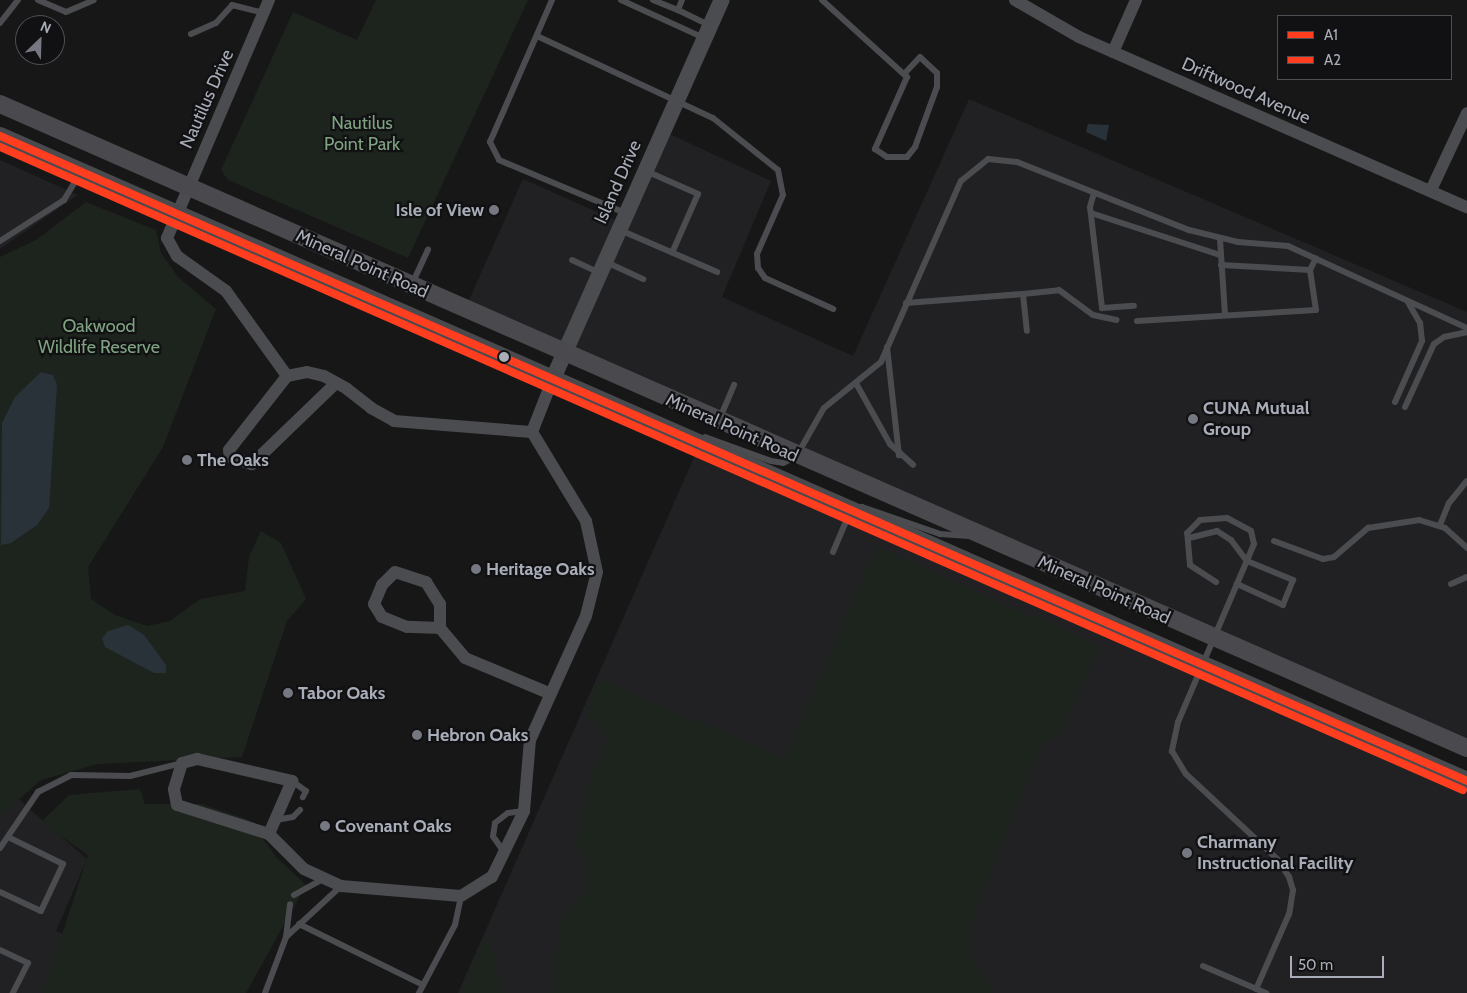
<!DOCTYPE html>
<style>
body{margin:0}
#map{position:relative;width:1467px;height:993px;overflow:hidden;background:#171717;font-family:Cabin,sans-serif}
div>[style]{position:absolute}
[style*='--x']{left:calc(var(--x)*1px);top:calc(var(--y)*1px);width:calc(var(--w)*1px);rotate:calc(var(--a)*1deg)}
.built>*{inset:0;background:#212123}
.green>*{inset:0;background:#1d241e}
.water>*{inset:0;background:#2a3239}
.service>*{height:6px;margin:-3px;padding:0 3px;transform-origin:3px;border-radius:3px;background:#4b4c50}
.minor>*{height:12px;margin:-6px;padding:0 6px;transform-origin:6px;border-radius:6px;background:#4b4c50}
.tertiary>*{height:16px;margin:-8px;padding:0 8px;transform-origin:8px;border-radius:8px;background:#4b4c50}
.secondary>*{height:18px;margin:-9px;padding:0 9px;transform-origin:9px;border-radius:9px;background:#4a4a4e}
.bus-1>*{height:8px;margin:-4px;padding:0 4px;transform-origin:4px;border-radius:4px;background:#ff3d1f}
.bus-2>*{height:8px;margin:-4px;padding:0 4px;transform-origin:4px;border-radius:4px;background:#ff3d1f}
.dots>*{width:14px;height:14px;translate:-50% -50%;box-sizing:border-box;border:2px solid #111113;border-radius:50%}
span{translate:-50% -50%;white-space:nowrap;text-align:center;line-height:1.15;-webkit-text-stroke:4.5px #111113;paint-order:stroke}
.street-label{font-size:18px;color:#a8adb8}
.park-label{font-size:18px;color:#7fa381}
.poi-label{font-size:18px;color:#a8adb8;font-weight:700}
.right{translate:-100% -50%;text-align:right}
.left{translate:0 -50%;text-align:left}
.legend{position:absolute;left:1277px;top:15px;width:175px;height:65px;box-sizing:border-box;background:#111113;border:1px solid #4d4f55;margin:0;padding:6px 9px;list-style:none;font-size:15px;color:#a8adb8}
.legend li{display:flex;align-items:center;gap:10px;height:25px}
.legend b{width:25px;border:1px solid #4d4f55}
.north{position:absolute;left:15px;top:15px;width:50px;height:50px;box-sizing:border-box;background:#111113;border:1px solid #4d4f55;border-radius:50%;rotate:24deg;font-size:14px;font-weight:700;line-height:20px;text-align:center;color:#a8adb8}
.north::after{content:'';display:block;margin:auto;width:18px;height:22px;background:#757880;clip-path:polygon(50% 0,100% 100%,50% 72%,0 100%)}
.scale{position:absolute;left:1290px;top:956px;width:94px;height:22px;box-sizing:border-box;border:2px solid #a8adb8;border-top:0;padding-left:6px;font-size:15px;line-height:18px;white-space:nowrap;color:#a8adb8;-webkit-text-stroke:4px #111113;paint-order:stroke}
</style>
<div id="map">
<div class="built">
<div style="clip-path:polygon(969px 99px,1467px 312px,1467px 748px,465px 309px,523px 179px,622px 223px,663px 131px,771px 181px,722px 297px,853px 356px)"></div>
<div style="clip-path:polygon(0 160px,78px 195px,0 249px)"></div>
<div style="clip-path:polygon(699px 446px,1467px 781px,1467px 993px,458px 993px)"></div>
<div style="clip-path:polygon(0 783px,87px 859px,56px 931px,190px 993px,0 993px)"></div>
</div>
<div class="green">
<div style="clip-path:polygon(376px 0,528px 0,408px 258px,228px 180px,221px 170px,293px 12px,357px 40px)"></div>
<div style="clip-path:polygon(86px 202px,156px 230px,161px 253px,178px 277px,216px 309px,163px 447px,88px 567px,91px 599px,115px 615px,147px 626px,170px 621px,200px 599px,245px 591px,249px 556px,261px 531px,281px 543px,306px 599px,287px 621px,242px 757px,98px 764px,41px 780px,0 816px,0 257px,36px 240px)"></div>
<div style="clip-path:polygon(876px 547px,1100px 646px,1058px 740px,1048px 741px,1039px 751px,970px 925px,968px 953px,993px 993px,551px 993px,561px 920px,585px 892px,590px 870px,576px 845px,591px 777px,609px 738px,585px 715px,599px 680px,785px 758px)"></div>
<div style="clip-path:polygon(140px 789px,145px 804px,202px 804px,249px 820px,277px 858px,306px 885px,246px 993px,43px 993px,88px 855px,41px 822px,69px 795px)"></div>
<div style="clip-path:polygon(485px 937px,496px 957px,497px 977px,504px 993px,461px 993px)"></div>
</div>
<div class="water">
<div style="clip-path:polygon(1088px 124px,1109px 125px,1106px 141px,1086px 132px)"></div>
<div style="clip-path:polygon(41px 372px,53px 375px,57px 385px,49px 508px,37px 525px,11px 543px,1px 545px,2px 423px,15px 397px)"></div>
<div style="clip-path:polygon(128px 625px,144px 635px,166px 665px,166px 673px,154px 673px,105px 647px,102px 638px,108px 631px)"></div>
</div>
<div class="service">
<div style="--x:38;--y:0;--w:30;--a:23"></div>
<div style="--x:66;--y:12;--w:30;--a:-23"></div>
<div style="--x:552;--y:0;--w:155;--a:113.6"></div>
<div style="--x:490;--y:142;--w:20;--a:63"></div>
<div style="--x:499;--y:160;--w:137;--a:22.8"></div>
<div style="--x:621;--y:0;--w:91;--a:24.6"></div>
<div style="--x:653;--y:0;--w:27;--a:22"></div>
<div style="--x:682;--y:0;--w:11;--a:112"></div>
<div style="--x:678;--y:10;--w:34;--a:26"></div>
<div style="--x:822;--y:0;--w:115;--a:42.2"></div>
<div style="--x:907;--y:77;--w:79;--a:114"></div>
<div style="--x:875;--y:149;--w:14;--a:34"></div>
<div style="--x:887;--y:157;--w:20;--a:0"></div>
<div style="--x:907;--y:157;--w:13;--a:-51"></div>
<div style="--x:915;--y:147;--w:64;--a:-69.9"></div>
<div style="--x:937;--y:87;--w:14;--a:-90"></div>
<div style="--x:937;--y:73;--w:23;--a:-137"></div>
<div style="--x:920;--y:57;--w:23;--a:133"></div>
<div style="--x:0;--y:23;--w:29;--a:-52"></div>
<div style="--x:191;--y:34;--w:27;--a:-24"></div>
<div style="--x:216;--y:23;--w:24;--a:-48"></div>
<div style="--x:232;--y:5;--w:33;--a:14"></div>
<div style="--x:537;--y:36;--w:194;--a:25"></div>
<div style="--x:713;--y:118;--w:83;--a:38.7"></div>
<div style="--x:778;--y:170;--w:25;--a:79"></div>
<div style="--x:783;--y:195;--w:64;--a:113.8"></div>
<div style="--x:757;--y:254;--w:14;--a:86"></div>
<div style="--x:758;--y:268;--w:12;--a:55"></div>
<div style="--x:765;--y:278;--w:75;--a:24.5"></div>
<div style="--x:646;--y:171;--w:57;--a:23.9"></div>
<div style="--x:698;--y:194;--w:64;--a:113.8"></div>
<div style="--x:1094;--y:193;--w:15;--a:106"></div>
<div style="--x:1090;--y:207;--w:102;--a:83.2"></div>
<div style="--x:1102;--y:308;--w:32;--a:-4"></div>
<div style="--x:1091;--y:213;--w:136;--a:18"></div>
<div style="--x:620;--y:230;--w:106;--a:23.4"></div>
<div style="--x:1220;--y:239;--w:76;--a:86.2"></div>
<div style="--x:0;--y:241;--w:76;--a:-32.6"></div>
<div style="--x:64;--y:200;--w:33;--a:-59"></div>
<div style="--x:572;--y:260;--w:31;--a:25"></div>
<div style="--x:606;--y:262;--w:41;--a:24.7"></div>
<div style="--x:1221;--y:265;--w:89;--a:3.2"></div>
<div style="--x:412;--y:284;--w:38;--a:-65"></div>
<div style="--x:1023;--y:294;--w:36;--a:-6"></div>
<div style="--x:1059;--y:290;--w:42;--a:36.3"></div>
<div style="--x:1093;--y:315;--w:24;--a:12"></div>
<div style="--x:906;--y:303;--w:117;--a:-4.4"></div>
<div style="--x:1023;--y:294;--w:37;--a:84"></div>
<div style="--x:1137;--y:321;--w:179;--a:-3.5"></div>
<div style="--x:1316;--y:310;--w:40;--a:-98.5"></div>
<div style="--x:1310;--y:270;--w:13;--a:-63"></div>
<div style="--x:887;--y:347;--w:109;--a:83.7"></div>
<div style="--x:857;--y:385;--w:68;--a:60.8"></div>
<div style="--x:890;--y:444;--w:31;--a:42"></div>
<div style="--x:1395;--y:402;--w:67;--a:-66.1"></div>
<div style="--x:1422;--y:341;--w:18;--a:-96"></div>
<div style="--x:1420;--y:323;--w:24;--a:-120"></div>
<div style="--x:1405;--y:407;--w:69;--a:-65.3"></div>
<div style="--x:1434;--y:344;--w:12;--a:-35"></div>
<div style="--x:1444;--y:337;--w:24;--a:-12"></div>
<div style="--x:720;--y:418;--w:36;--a:-67"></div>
<div style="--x:705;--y:437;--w:70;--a:20"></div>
<div style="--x:771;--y:461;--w:12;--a:9"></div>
<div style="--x:783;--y:463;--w:14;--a:-25"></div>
<div style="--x:796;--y:457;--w:56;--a:-60.3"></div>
<div style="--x:824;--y:408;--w:73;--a:-38.9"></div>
<div style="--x:881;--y:362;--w:198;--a:-66.2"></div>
<div style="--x:961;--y:181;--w:35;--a:-39"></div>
<div style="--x:988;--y:159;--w:29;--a:6"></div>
<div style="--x:1017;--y:162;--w:185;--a:21.6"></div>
<div style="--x:1189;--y:230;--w:50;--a:13.8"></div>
<div style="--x:1238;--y:242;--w:50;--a:4.6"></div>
<div style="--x:1288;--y:246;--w:197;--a:24.6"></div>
<div style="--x:1440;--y:525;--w:24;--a:-68"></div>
<div style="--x:1449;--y:503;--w:28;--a:-51"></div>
<div style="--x:1189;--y:538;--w:29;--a:-14"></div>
<div style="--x:1217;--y:531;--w:17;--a:33"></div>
<div style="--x:1231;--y:540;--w:26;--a:53"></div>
<div style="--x:1247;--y:561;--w:50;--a:22.4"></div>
<div style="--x:1293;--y:580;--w:27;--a:112"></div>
<div style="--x:1283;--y:605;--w:51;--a:-155.5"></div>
<div style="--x:1274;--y:541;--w:52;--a:20.2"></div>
<div style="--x:1323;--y:559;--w:11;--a:-10"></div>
<div style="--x:1334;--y:557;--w:45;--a:-40.5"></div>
<div style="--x:1368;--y:528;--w:52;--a:-8.9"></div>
<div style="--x:1419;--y:520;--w:27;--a:17"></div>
<div style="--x:1445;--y:528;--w:30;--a:42"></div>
<div style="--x:833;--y:552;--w:43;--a:-67"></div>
<div style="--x:850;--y:512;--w:13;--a:-23"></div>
<div style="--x:862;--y:507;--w:83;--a:19.1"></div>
<div style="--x:940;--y:534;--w:29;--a:4"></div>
<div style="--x:1216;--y:582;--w:31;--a:-147"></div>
<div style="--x:1190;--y:565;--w:32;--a:-95"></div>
<div style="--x:1187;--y:533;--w:18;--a:-45"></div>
<div style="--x:1200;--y:520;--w:27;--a:-4"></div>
<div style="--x:1227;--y:518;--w:27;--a:28"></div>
<div style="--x:1251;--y:531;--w:13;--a:77"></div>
<div style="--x:1254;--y:544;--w:194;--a:113.1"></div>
<div style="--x:1178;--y:722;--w:30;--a:102"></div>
<div style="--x:1172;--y:751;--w:27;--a:59"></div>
<div style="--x:1186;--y:774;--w:125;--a:43"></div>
<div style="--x:1277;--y:859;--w:22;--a:56"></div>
<div style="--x:1289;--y:877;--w:14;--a:73"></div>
<div style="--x:1293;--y:890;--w:24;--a:99"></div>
<div style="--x:1289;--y:914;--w:82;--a:113.7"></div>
<div style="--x:1451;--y:584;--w:17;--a:-24"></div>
<div style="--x:292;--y:781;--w:17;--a:36"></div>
<div style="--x:306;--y:791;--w:7;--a:117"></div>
<div style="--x:276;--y:820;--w:17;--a:-10"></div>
<div style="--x:293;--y:817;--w:10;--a:-45"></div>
<div style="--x:0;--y:848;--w:68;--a:-55.8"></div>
<div style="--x:38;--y:792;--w:37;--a:-27"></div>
<div style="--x:71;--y:775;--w:59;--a:1"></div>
<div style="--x:130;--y:776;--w:54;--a:-14"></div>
<div style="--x:504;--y:852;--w:19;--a:-125"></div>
<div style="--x:493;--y:836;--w:13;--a:-81"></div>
<div style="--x:495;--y:823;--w:16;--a:-38"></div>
<div style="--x:508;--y:813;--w:15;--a:-8"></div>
<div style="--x:0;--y:892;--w:45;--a:24.9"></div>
<div style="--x:41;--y:911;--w:52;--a:-64.9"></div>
<div style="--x:63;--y:864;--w:61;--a:-153.9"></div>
<div style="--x:294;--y:895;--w:33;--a:-29"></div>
<div style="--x:299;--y:924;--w:138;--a:26.2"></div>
<div style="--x:286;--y:937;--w:33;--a:-83"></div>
<div style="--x:0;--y:950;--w:31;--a:25"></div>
<div style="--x:28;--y:963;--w:34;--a:117"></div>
<div style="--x:1203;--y:966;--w:69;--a:23.2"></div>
<div style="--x:265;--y:993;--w:60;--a:-69.4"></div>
<div style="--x:286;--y:937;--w:75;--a:-42.8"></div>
<div style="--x:419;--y:993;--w:77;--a:-62.1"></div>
<div style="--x:455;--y:925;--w:30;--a:-78"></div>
</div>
<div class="minor">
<div style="--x:269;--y:0;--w:259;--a:113.2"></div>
<div style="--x:167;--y:238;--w:21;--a:61"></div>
<div style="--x:177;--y:256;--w:60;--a:35.5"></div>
<div style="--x:226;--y:291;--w:105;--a:54.3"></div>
<div style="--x:1015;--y:0;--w:74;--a:30"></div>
<div style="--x:1079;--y:37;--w:424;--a:23.7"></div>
<div style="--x:1113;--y:52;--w:57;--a:-66.1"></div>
<div style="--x:1431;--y:190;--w:85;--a:-64.9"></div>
<div style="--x:336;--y:383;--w:117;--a:136"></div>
<div style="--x:252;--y:464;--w:23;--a:-162"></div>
<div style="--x:230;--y:457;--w:7;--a:-98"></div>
<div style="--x:229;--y:450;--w:94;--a:-51.9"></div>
<div style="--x:287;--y:376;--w:20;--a:-11"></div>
<div style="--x:307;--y:372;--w:17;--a:13"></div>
<div style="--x:324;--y:376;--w:26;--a:29"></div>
<div style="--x:347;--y:389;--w:31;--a:38"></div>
<div style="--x:371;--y:408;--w:26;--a:29"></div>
<div style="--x:394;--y:421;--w:138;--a:4.6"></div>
<div style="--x:395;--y:572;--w:33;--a:18"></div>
<div style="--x:426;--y:582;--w:26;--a:58"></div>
<div style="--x:440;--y:604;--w:24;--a:90"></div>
<div style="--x:440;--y:628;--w:33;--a:-178"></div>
<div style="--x:407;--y:627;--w:27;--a:-158"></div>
<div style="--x:382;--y:617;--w:15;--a:-122"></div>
<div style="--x:374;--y:604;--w:21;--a:-67"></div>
<div style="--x:382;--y:585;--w:18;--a:-45"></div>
<div style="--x:440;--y:628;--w:39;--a:50"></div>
<div style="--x:465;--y:658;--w:93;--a:22.7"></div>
<div style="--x:197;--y:759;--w:98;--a:13"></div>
<div style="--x:292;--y:781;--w:58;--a:113.5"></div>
<div style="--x:269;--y:834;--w:96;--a:-162.5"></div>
<div style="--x:177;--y:805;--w:16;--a:-101"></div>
<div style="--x:174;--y:789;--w:27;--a:-73"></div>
<div style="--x:182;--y:763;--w:16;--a:-15"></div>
<div style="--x:269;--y:834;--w:49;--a:45"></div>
<div style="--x:304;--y:869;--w:41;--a:24.7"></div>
<div style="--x:341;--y:886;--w:120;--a:4.8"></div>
<div style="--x:461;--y:896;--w:36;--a:-32"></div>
<div style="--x:492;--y:877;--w:73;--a:-64.1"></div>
<div style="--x:524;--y:811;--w:71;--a:-85.2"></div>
<div style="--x:530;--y:740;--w:136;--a:-65.7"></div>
<div style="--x:586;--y:616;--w:45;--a:-76"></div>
<div style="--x:597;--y:572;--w:52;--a:-102.2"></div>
<div style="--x:586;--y:521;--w:104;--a:-121.2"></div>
<div style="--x:532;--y:432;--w:55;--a:-68.6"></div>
</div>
<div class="tertiary">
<div style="--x:552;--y:381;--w:417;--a:-66"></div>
</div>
<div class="secondary">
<div style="--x:0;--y:104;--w:1602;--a:23.7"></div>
<div style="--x:0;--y:136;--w:1603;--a:23.73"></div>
</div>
<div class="bus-1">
<div style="--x:0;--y:136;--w:1603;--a:23.73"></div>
</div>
<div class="bus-2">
<div style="--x:0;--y:147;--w:1598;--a:23.73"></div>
</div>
<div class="dots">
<div style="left:494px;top:210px;background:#757880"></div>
<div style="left:504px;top:357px;background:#a8adb8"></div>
<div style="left:1193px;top:419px;background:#757880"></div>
<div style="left:187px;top:460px;background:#757880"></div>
<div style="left:476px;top:569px;background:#757880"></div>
<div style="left:288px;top:693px;background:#757880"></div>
<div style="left:417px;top:735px;background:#757880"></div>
<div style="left:325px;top:826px;background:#757880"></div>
<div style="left:1187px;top:853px;background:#757880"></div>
</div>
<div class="street-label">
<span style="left:1246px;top:91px;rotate:24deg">Driftwood Avenue</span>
<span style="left:207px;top:99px;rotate:-66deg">Nautilus Drive</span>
<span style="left:618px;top:182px;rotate:-66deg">Island Drive</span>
<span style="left:362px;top:264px;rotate:24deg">Mineral Point Road</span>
<span style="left:732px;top:428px;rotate:24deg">Mineral Point Road</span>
<span style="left:1104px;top:590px;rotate:24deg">Mineral Point Road</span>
</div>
<div class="park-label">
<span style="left:362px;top:134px">Nautilus<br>Point Park</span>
<span style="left:99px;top:337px">Oakwood<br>Wildlife Reserve</span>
</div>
<div class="poi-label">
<span class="right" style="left:484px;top:210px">Isle of View</span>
<span class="left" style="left:1203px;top:419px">CUNA Mutual<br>Group</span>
<span class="left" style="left:197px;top:460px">The Oaks</span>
<span class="left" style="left:486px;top:569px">Heritage Oaks</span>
<span class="left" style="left:298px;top:693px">Tabor Oaks</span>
<span class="left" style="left:427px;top:735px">Hebron Oaks</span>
<span class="left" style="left:335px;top:826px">Covenant Oaks</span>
<span class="left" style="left:1197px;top:853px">Charmany<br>Instructional Facility</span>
</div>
<ul class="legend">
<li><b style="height:6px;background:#ff3d1f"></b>A1</li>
<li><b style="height:6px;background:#ff3d1f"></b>A2</li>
</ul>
<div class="north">N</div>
<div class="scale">50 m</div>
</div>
